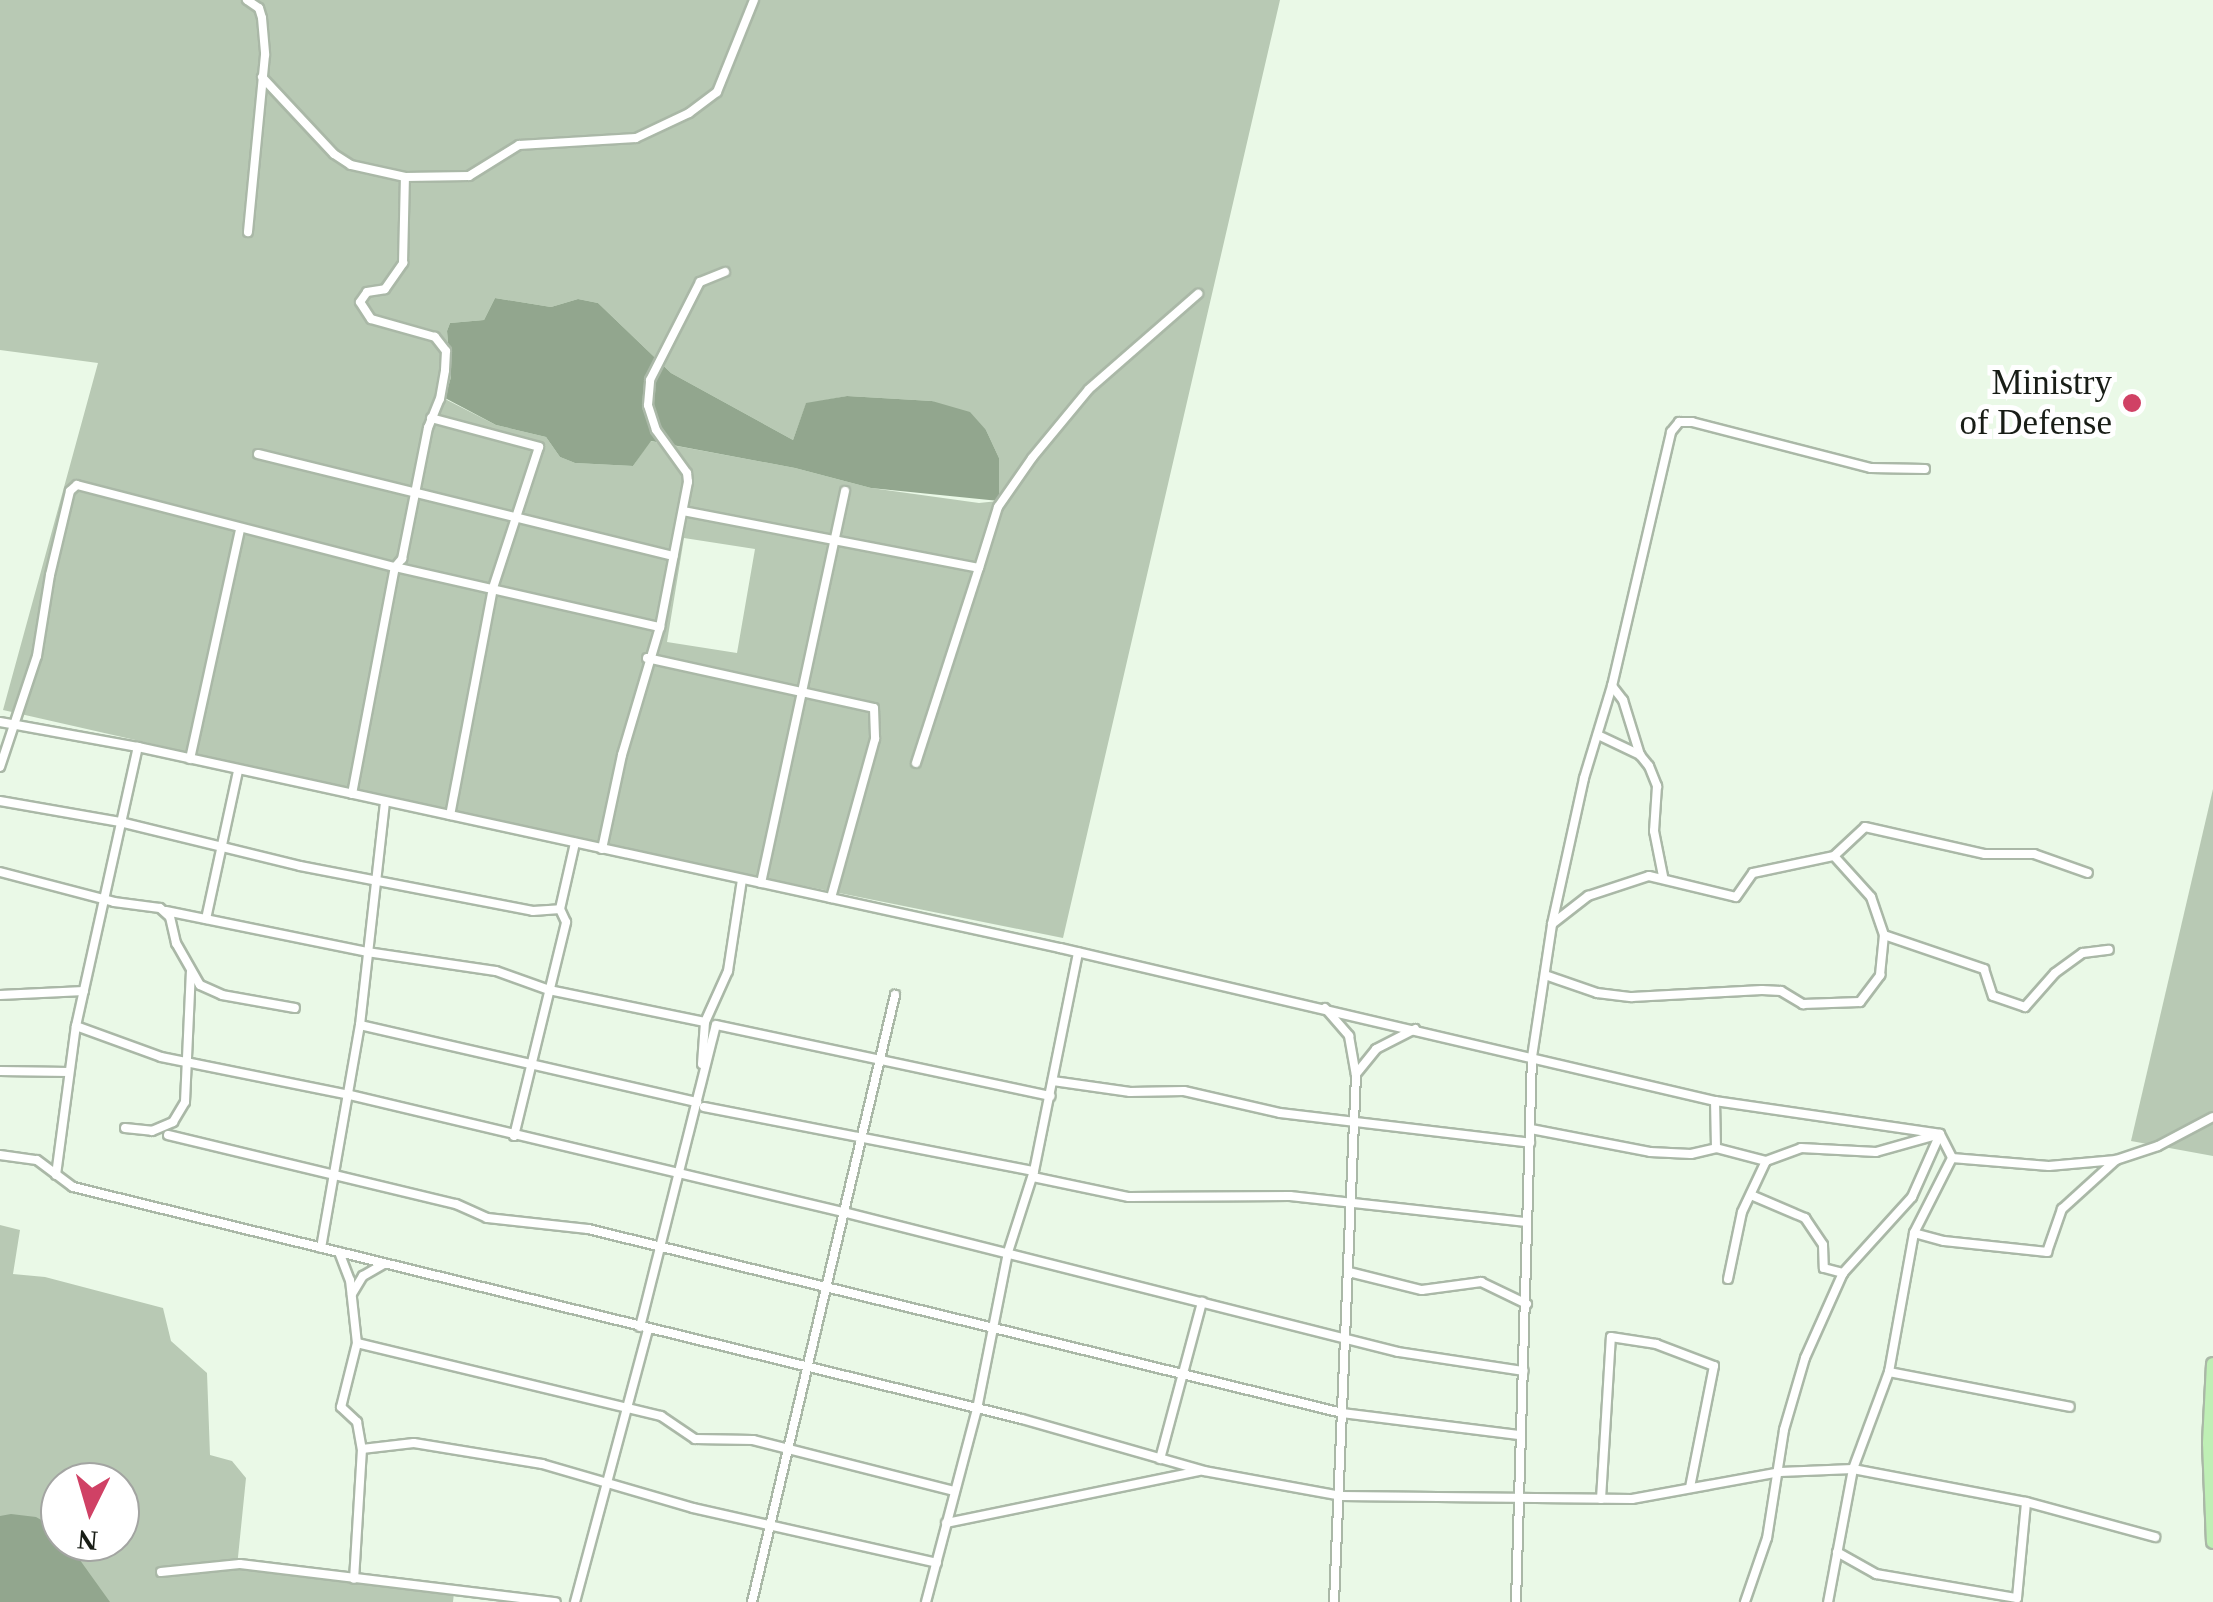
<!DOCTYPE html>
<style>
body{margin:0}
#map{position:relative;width:2213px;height:1602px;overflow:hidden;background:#eaf9e7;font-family:"Times New Roman",serif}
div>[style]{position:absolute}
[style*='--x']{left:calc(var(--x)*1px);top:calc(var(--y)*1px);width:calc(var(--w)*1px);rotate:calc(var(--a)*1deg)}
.green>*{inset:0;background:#b8c9b4}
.water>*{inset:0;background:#92a68e}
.roads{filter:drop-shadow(2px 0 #aab8a7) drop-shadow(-2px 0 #aab8a7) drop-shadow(0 2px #aab8a7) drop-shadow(0 -2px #aab8a7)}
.minor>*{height:8px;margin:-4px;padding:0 4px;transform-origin:4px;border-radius:4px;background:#fff}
.primary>*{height:12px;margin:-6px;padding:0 6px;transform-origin:6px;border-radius:6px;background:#bfefb5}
.dots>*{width:28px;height:28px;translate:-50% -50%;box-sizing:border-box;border:5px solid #fff;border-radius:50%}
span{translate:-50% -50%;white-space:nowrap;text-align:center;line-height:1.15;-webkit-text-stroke:10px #fff;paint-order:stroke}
.poi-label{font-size:35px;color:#181d16}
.right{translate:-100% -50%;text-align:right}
.north{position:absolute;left:40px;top:1462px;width:100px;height:100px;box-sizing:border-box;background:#fff;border:2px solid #a3a5a2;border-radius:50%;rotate:185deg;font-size:28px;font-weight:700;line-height:40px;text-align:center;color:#181d16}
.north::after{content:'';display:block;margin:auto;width:35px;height:45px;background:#d04165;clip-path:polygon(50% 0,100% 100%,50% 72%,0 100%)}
</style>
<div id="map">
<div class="green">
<div style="clip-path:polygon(evenodd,0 0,1280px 0,1063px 938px,585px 842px,3px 710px,98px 363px,0 350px,0 0,495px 298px,551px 307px,578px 299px,598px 303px,671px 373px,793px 440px,806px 404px,847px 396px,932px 401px,986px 430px,999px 458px,998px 501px,979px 503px,871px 488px,795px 468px,650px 441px,633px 466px,575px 463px,560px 457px,546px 437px,496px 425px,445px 399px,451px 377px,447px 331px,450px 323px,484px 320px,495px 298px,0 0,684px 538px,755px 549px,737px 653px,667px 642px,684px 538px)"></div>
<div style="clip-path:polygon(2213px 789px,2213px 1156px,2131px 1141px)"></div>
<div style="clip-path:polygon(evenodd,0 1225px,20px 1230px,13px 1274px,45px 1277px,163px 1308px,171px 1341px,207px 1373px,210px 1455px,232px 1461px,246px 1478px,237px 1567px,454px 1593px,453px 1602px,0 1602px,0 1225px,60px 1482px,120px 1482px,120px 1542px,60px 1542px,60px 1482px)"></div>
</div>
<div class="water">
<div style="clip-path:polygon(495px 298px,551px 307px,578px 299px,598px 303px,671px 373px,793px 440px,806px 403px,847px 396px,932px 401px,970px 412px,986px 430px,999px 458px,999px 501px,871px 488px,795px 468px,651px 441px,633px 466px,575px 463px,560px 457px,546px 437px,496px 425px,445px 398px,451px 377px,447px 331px,450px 323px,484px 320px)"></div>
<div style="clip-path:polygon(11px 1514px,36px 1517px,59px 1530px,60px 1542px,67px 1542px,110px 1602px,0 1602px,0 1516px)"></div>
</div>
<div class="roads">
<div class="minor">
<div style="--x:247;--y:0;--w:14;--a:34"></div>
<div style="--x:259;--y:8;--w:10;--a:73"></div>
<div style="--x:262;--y:18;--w:37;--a:85"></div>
<div style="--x:265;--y:55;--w:178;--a:95.5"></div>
<div style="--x:262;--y:77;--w:105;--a:46.9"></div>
<div style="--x:334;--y:154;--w:20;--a:33"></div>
<div style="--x:351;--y:165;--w:55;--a:12.5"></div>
<div style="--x:431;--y:418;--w:112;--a:15"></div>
<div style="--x:539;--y:447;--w:148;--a:108.1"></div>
<div style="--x:493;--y:588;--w:231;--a:100.7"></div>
<div style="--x:258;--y:454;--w:428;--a:13.8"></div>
<div style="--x:683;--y:511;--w:301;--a:10.9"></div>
<div style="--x:979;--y:568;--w:64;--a:-72.7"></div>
<div style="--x:998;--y:507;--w:60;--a:-55.2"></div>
<div style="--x:1032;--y:458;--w:89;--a:-50.4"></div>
<div style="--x:1089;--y:389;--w:145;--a:-41.1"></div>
<div style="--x:647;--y:658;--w:232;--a:12.4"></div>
<div style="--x:874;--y:708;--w:31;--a:88"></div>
<div style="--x:875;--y:739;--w:165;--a:105.5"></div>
<div style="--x:1612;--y:686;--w:18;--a:52"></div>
<div style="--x:1623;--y:700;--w:58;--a:72.8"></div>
<div style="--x:0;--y:722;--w:140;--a:10.3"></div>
<div style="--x:138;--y:747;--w:944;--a:12.3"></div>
<div style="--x:1060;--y:948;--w:673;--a:13.15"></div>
<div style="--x:1715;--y:1101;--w:227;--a:8.3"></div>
<div style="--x:1940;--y:1134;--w:27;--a:63"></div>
<div style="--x:1952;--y:1158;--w:97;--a:4.7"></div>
<div style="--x:2049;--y:1166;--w:67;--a:-5.1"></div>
<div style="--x:2116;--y:1160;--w:44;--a:-18.4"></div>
<div style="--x:2158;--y:1146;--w:62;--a:-27.8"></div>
<div style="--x:1598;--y:735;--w:47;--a:25.5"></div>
<div style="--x:1640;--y:755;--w:14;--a:51"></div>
<div style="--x:1649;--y:766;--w:22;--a:68"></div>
<div style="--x:1657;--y:786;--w:45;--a:93.8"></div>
<div style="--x:1654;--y:831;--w:46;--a:78.7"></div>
<div style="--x:190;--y:759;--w:235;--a:-77.7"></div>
<div style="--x:916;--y:763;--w:205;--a:-72.1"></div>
<div style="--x:0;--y:767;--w:117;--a:-71.6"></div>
<div style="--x:37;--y:656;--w:82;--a:-80.9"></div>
<div style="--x:50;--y:575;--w:86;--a:-76.6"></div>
<div style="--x:70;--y:491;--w:9;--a:-41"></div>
<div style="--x:77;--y:485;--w:328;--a:14.5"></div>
<div style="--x:395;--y:567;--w:272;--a:12.8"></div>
<div style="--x:352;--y:794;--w:231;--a:-79.3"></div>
<div style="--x:395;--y:567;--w:11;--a:-49"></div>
<div style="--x:402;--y:559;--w:134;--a:-78.8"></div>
<div style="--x:428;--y:428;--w:31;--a:-68"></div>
<div style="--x:440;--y:399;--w:29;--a:-80"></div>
<div style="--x:445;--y:370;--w:19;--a:-87"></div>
<div style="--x:446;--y:351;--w:18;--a:-128"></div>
<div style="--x:435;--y:337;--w:66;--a:-164.3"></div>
<div style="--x:371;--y:319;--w:20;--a:-123"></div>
<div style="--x:360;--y:302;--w:12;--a:-55"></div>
<div style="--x:367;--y:292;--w:18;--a:-9"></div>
<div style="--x:385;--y:289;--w:32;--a:-55"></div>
<div style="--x:403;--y:263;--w:86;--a:-88.7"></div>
<div style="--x:405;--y:177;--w:64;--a:-0.9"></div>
<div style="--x:469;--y:176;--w:59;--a:-31.8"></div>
<div style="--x:519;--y:145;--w:117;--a:-3.4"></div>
<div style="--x:636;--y:138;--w:59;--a:-25.3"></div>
<div style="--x:689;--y:113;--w:35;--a:-37"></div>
<div style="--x:717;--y:92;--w:99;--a:-68.1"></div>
<div style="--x:0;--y:801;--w:122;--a:9.9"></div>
<div style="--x:120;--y:822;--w:185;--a:13.7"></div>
<div style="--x:300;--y:866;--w:237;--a:10.9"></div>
<div style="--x:533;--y:911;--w:27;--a:-4"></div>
<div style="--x:602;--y:849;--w:96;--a:-78"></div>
<div style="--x:622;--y:755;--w:134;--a:-73.5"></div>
<div style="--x:660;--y:627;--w:148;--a:-79.1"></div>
<div style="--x:688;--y:482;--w:9;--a:-96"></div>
<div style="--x:687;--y:473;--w:53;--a:-125.8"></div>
<div style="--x:656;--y:430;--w:26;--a:-108"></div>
<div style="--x:648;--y:405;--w:25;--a:-85"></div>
<div style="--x:650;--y:380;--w:110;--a:-63"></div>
<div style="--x:700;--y:282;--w:27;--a:-22"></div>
<div style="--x:0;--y:872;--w:118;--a:14.7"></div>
<div style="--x:114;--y:902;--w:46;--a:7.4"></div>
<div style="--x:160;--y:908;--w:13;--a:42"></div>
<div style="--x:170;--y:917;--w:27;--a:77"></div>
<div style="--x:176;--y:943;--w:48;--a:60.3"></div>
<div style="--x:200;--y:985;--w:24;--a:24"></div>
<div style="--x:222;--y:995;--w:74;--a:10.1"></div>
<div style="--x:761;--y:883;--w:401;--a:-77.9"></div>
<div style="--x:166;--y:911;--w:205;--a:11.5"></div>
<div style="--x:367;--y:952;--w:130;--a:8.4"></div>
<div style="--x:496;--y:971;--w:56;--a:19.7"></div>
<div style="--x:549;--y:990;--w:159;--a:11.6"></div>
<div style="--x:206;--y:919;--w:151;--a:-77.8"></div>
<div style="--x:1552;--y:924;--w:46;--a:-37.9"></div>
<div style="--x:1588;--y:896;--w:64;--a:-18.2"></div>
<div style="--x:1649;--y:876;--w:89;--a:13.6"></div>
<div style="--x:1736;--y:897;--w:29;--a:-55"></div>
<div style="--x:1753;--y:873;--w:83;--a:-11.9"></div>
<div style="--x:1834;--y:856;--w:42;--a:-43.1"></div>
<div style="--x:1865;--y:827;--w:123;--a:12.7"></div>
<div style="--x:1985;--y:854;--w:49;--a:0"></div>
<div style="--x:2034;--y:854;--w:57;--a:19.4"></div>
<div style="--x:1884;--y:935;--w:106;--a:18.8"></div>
<div style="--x:1984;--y:969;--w:28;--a:72"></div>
<div style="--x:1993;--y:996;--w:34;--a:19"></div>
<div style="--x:2025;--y:1007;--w:45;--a:-48.6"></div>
<div style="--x:2055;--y:973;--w:34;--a:-36"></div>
<div style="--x:2083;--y:953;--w:26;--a:-7"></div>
<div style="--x:1548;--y:976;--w:52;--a:19.1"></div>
<div style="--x:1597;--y:993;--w:35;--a:7"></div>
<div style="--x:1632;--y:997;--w:130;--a:-3.1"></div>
<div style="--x:1762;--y:990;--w:19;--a:3"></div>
<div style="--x:1781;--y:991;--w:26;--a:31"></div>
<div style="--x:1803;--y:1004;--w:57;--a:-2"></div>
<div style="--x:1860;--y:1002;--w:34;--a:-53"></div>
<div style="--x:1880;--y:975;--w:40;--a:-84.3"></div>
<div style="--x:1884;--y:935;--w:40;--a:-108.9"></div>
<div style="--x:1871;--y:897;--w:55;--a:-132.1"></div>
<div style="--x:0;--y:995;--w:84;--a:-2.7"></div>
<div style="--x:1325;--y:1008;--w:37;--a:49"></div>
<div style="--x:1349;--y:1036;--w:39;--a:80"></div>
<div style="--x:360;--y:1025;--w:346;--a:12.9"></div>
<div style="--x:76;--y:1026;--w:90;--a:20"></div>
<div style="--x:161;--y:1057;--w:193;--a:11.4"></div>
<div style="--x:350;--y:1095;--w:507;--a:13.35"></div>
<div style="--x:843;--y:1212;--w:572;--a:14.16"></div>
<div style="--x:1398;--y:1352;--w:127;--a:8.6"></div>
<div style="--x:702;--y:1064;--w:42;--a:-85.9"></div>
<div style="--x:705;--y:1022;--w:56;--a:-65.7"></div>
<div style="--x:728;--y:971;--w:92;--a:-81.3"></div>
<div style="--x:0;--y:1071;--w:69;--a:0.8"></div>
<div style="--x:1053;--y:1081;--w:78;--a:8.1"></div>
<div style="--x:1130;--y:1092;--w:54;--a:-1.1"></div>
<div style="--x:1184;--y:1091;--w:98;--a:12.9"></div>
<div style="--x:1280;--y:1113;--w:252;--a:6.8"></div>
<div style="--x:704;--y:1107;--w:336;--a:11"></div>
<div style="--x:125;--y:1128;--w:27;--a:6"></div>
<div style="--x:152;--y:1131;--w:23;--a:-23"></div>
<div style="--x:173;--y:1122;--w:23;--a:-59"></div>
<div style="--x:185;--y:1102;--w:130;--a:-87.4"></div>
<div style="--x:1531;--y:1129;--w:121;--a:10.9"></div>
<div style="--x:1650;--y:1152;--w:41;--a:2.8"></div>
<div style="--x:1691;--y:1154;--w:26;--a:-13"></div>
<div style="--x:1716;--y:1148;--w:47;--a:-91.2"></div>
<div style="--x:168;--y:1135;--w:296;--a:13.5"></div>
<div style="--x:456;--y:1204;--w:34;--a:24"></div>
<div style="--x:487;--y:1218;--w:102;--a:6.2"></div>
<div style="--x:588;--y:1229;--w:776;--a:13.71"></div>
<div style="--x:1342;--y:1413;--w:178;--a:7.1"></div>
<div style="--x:514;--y:1136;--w:220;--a:-76.3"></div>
<div style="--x:566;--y:922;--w:14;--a:-115"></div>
<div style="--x:560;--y:909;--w:68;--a:-77.2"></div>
<div style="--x:1716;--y:1148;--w:52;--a:14.6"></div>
<div style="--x:0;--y:1155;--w:37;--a:8"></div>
<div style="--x:37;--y:1160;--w:45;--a:36.9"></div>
<div style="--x:73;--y:1187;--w:977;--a:13.74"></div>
<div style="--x:1022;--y:1419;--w:189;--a:15.9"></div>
<div style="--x:1204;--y:1471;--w:139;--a:10.3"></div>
<div style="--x:1341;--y:1496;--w:291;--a:0.6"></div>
<div style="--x:1632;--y:1499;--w:150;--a:-10.3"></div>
<div style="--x:1780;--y:1472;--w:73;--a:-2.4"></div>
<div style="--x:1853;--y:1469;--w:135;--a:100.6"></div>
<div style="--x:1952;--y:1158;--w:84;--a:116.9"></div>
<div style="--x:1914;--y:1233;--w:141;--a:100.2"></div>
<div style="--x:1889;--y:1372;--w:103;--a:110.4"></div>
<div style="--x:1853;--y:1469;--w:176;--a:10.8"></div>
<div style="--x:2026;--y:1502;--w:134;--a:15.2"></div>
<div style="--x:56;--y:1175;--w:150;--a:-82.4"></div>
<div style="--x:76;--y:1026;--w:286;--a:-77.5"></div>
<div style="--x:1033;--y:1177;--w:98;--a:11.8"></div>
<div style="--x:1129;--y:1197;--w:161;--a:-0.4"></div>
<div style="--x:1290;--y:1196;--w:238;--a:6.3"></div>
<div style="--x:1751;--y:1195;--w:59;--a:23.1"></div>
<div style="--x:1805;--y:1218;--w:32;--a:56"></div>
<div style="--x:1823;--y:1245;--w:23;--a:88"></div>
<div style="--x:1824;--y:1268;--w:20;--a:15"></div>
<div style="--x:1914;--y:1233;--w:31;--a:15"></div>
<div style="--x:1944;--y:1241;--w:104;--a:6.1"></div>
<div style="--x:2047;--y:1252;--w:46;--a:-70.8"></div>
<div style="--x:2062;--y:1209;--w:73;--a:-42.2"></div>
<div style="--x:321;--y:1248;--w:226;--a:-80.1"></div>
<div style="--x:360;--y:1025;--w:225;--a:-83.6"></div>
<div style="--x:339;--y:1252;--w:30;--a:69"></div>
<div style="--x:350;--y:1280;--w:63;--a:83.7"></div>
<div style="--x:357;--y:1343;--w:66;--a:104"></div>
<div style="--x:341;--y:1407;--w:22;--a:43"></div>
<div style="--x:357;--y:1422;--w:27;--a:80"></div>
<div style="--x:362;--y:1449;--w:130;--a:93.5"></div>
<div style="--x:1349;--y:1272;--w:75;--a:13.9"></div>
<div style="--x:1422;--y:1290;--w:60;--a:-7.7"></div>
<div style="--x:1481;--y:1282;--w:51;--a:25.6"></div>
<div style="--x:1728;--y:1279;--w:68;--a:-78.2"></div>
<div style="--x:1742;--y:1212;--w:56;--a:-64.8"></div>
<div style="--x:1766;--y:1161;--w:37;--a:-20"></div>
<div style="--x:1801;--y:1148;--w:75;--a:3.1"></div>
<div style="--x:1876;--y:1152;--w:66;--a:-15.7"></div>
<div style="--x:1940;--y:1134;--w:69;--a:114"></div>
<div style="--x:1912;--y:1197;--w:103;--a:132.2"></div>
<div style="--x:1843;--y:1273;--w:93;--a:114.1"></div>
<div style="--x:1805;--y:1358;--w:75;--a:106.3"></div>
<div style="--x:1784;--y:1430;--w:109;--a:98.9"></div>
<div style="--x:1767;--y:1538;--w:68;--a:109"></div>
<div style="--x:352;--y:1294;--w:21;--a:-59"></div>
<div style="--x:363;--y:1276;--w:24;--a:-30"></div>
<div style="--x:640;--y:1327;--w:311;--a:-75.9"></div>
<div style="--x:716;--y:1025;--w:342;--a:12"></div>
<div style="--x:357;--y:1343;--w:313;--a:13.5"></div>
<div style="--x:661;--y:1416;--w:41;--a:34.1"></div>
<div style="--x:695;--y:1439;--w:58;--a:1"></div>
<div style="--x:753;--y:1440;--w:208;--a:14.2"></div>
<div style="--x:1889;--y:1372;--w:184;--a:10.9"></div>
<div style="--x:362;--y:1449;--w:52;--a:-6.6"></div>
<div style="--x:414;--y:1443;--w:130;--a:9.3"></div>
<div style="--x:542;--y:1464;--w:157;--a:16.2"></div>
<div style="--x:693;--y:1508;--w:250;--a:12.7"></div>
<div style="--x:1160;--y:1459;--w:163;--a:-75"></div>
<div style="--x:1601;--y:1499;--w:162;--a:-86.5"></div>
<div style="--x:1611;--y:1337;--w:46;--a:8.8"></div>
<div style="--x:1656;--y:1344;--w:62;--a:20.8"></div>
<div style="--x:1714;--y:1366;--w:123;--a:101.2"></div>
<div style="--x:946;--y:1523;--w:259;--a:-11.6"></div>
<div style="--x:1837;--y:1552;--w:45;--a:29.4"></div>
<div style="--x:1876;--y:1574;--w:143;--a:9.7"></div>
<div style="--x:161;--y:1572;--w:79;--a:-5.8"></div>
<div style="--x:240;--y:1564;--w:318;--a:6.9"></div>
<div style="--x:2017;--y:1598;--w:96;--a:-84.6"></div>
<div style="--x:575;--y:1602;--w:282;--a:-75"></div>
<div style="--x:752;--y:1602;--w:624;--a:-76.74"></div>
<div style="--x:926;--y:1602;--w:200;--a:-75.2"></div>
<div style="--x:977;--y:1409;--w:160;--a:-78.8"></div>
<div style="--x:1008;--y:1252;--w:85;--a:-72.2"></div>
<div style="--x:1034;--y:1171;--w:223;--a:-78.6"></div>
<div style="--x:1334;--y:1602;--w:528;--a:-87.61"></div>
<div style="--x:1356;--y:1074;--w:32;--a:-51"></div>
<div style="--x:1376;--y:1049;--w:44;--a:-27.1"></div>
<div style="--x:1516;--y:1602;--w:545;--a:-88.32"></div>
<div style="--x:1532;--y:1057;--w:134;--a:-81.4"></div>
<div style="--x:1552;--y:924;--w:149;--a:-77.6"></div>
<div style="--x:1584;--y:778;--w:96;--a:-73.1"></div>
<div style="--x:1612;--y:686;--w:261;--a:-76.9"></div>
<div style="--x:1671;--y:432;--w:13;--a:-51"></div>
<div style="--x:1679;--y:422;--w:13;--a:0"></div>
<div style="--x:1692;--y:422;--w:185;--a:14.4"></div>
<div style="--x:1871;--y:468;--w:54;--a:1.1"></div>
</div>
<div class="primary">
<div style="--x:2213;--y:1364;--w:79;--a:92.9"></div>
<div style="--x:2209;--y:1443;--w:99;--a:87.7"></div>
</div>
</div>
<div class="dots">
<div style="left:2132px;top:403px;background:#d04165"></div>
</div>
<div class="poi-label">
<span class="right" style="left:2112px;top:403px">Ministry<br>of Defense</span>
</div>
<div class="north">N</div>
</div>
